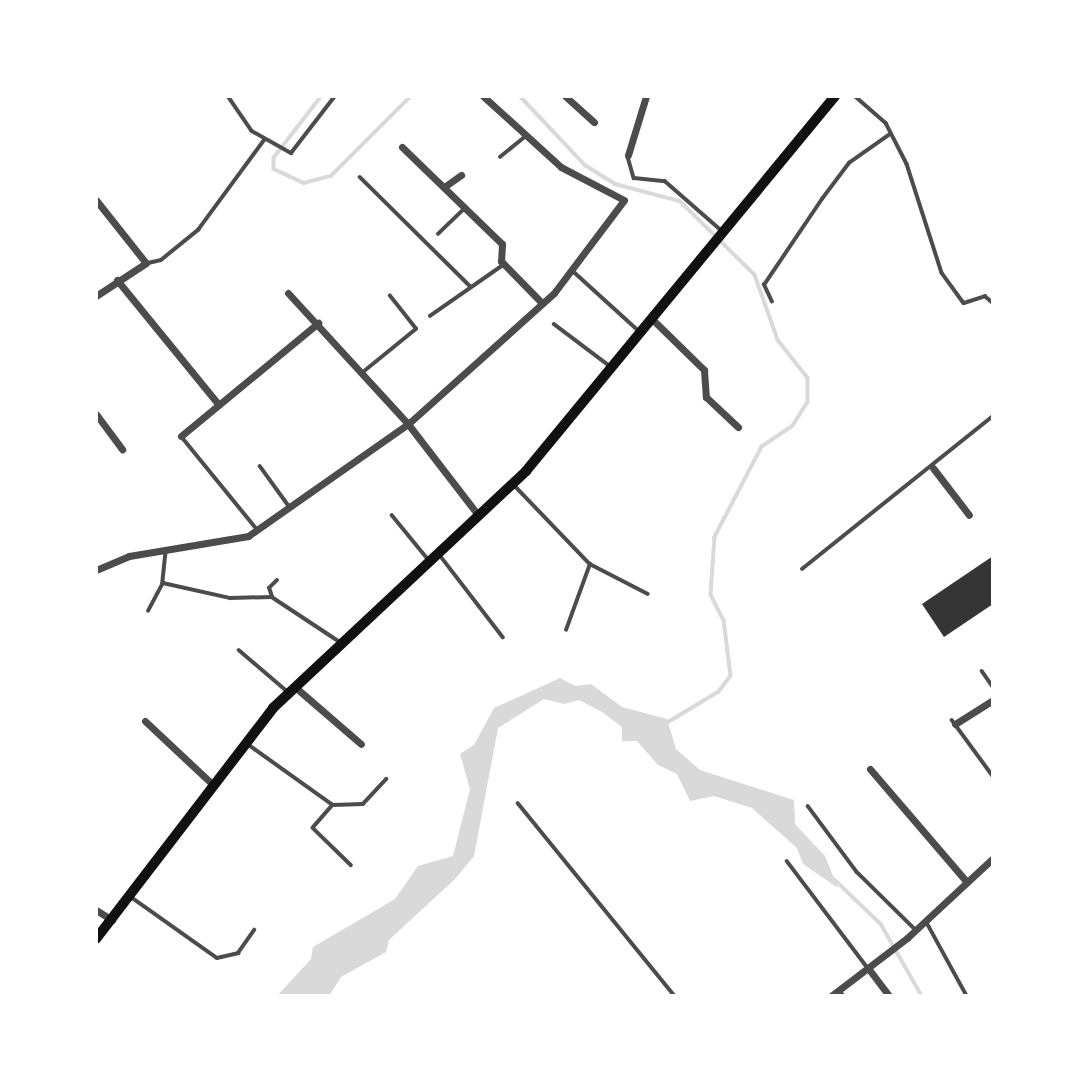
<!DOCTYPE html>
<style>
body{margin:0}
#map{position:relative;width:1089px;height:1092px;overflow:hidden;background:#fff;font-family:"IBM Plex Sans",sans-serif}
div>[style]{position:absolute}
[style*='--x']{left:calc(var(--x)*1px);top:calc(var(--y)*1px);width:calc(var(--w)*1px);rotate:calc(var(--a)*1deg)}
.water>*{inset:0;background:#d9d9d9}
.stream>*{height:3.5px;margin:-1.75px;padding:0 1.75px;transform-origin:1.75px;border-radius:1.75px;background:#d9d9d9}
.building>*{inset:0;background:#353535}
.service>*{height:3.5px;margin:-1.75px;padding:0 1.75px;transform-origin:1.75px;border-radius:1.75px;background:#4c4c4c}
.minor>*{height:7px;margin:-3.5px;padding:0 3.5px;transform-origin:3.5px;border-radius:3.5px;background:#4c4c4c}
.secondary>*{height:10px;margin:-5px;padding:0 5px;transform-origin:5px;border-radius:5px;background:#111}
span{translate:-50% -50%;white-space:nowrap;text-align:center;line-height:1.15;-webkit-text-stroke:5px #fff;paint-order:stroke}
.frame{position:absolute;inset:0;border:98px solid #fff;pointer-events:none}
</style>
<div id="map">
<div class="water">
<div style="clip-path:polygon(560px 678px,575px 686px,591px 684px,622px 707px,667px 719px,676px 749px,700px 770px,794px 800px,795px 824px,825px 856px,838px 888px,803px 864px,797px 848px,752px 808px,714px 796px,690px 801px,677px 774px,658px 765px,637px 741px,622px 741px,622px 727px,602px 712px,579px 700px,564px 704px,544px 699px,498px 728px,474px 856px,455px 879px,389px 940px,386px 952px,341px 977px,329px 996px,277px 996px,311px 959px,313px 947px,395px 899px,418px 866px,453px 856px,470px 789px,460px 754px,474px 745px,494px 708px)"></div>
</div>
<div class="stream">
<div style="--x:322;--y:96;--w:78;--a:127.7"></div>
<div style="--x:274;--y:158;--w:11;--a:90"></div>
<div style="--x:274;--y:169;--w:33;--a:25"></div>
<div style="--x:304;--y:183;--w:28;--a:-15"></div>
<div style="--x:331;--y:176;--w:113;--a:-45"></div>
<div style="--x:520;--y:96;--w:95;--a:46.7"></div>
<div style="--x:585;--y:165;--w:36;--a:32"></div>
<div style="--x:615;--y:184;--w:67;--a:14.7"></div>
<div style="--x:680;--y:201;--w:105;--a:44.6"></div>
<div style="--x:755;--y:275;--w:69;--a:70.5"></div>
<div style="--x:778;--y:340;--w:48;--a:51.7"></div>
<div style="--x:808;--y:378;--w:24;--a:90"></div>
<div style="--x:808;--y:402;--w:28;--a:122"></div>
<div style="--x:793;--y:426;--w:37;--a:146"></div>
<div style="--x:762;--y:447;--w:102;--a:117.6"></div>
<div style="--x:715;--y:537;--w:58;--a:93.9"></div>
<div style="--x:711;--y:595;--w:28;--a:63"></div>
<div style="--x:724;--y:620;--w:56;--a:82.9"></div>
<div style="--x:731;--y:676;--w:20;--a:127"></div>
<div style="--x:719;--y:692;--w:62;--a:148.9"></div>
<div style="--x:834;--y:879;--w:65;--a:43.8"></div>
<div style="--x:881;--y:924;--w:83;--a:60.3"></div>
</div>
<div class="building">
<div style="clip-path:polygon(993px 556px,993px 604px,944px 637px,922px 604px)"></div>
</div>
<div class="service">
<div style="--x:228;--y:96;--w:42;--a:55.6"></div>
<div style="--x:252;--y:131;--w:45;--a:29.4"></div>
<div style="--x:291;--y:153;--w:72;--a:-52.3"></div>
<div style="--x:855;--y:96;--w:41;--a:41.1"></div>
<div style="--x:886;--y:123;--w:46;--a:62.9"></div>
<div style="--x:907;--y:164;--w:114;--a:72.2"></div>
<div style="--x:942;--y:273;--w:37;--a:54"></div>
<div style="--x:964;--y:303;--w:22;--a:-18"></div>
<div style="--x:985;--y:296;--w:11;--a:41"></div>
<div style="--x:500;--y:157;--w:32;--a:-39"></div>
<div style="--x:628;--y:157;--w:22;--a:74"></div>
<div style="--x:634;--y:178;--w:31;--a:6"></div>
<div style="--x:665;--y:181;--w:74;--a:41.2"></div>
<div style="--x:360;--y:177;--w:156;--a:44.7"></div>
<div style="--x:438;--y:234;--w:36;--a:-44"></div>
<div style="--x:148;--y:263;--w:13;--a:-13"></div>
<div style="--x:161;--y:260;--w:48;--a:-39"></div>
<div style="--x:198;--y:230;--w:112;--a:-53.7"></div>
<div style="--x:573;--y:271;--w:91;--a:42.3"></div>
<div style="--x:772;--y:302;--w:19;--a:-115"></div>
<div style="--x:764;--y:285;--w:104;--a:-56"></div>
<div style="--x:822;--y:199;--w:45;--a:-53.1"></div>
<div style="--x:849;--y:163;--w:50;--a:-35.3"></div>
<div style="--x:430;--y:316;--w:89;--a:-34.9"></div>
<div style="--x:554;--y:324;--w:70;--a:36.9"></div>
<div style="--x:363;--y:372;--w:68;--a:-39.1"></div>
<div style="--x:416;--y:329;--w:42;--a:-128.2"></div>
<div style="--x:182;--y:437;--w:117;--a:50.9"></div>
<div style="--x:260;--y:466;--w:49;--a:54.1"></div>
<div style="--x:514;--y:485;--w:110;--a:46.1"></div>
<div style="--x:590;--y:564;--w:65;--a:27.3"></div>
<div style="--x:392;--y:515;--w:57;--a:50.7"></div>
<div style="--x:166;--y:552;--w:31;--a:96"></div>
<div style="--x:163;--y:583;--w:69;--a:12.6"></div>
<div style="--x:230;--y:598;--w:42;--a:-1.4"></div>
<div style="--x:272;--y:597;--w:82;--a:33.5"></div>
<div style="--x:439;--y:554;--w:105;--a:52.4"></div>
<div style="--x:802;--y:569;--w:245;--a:-38.7"></div>
<div style="--x:272;--y:597;--w:9;--a:-108"></div>
<div style="--x:269;--y:588;--w:11;--a:-45"></div>
<div style="--x:148;--y:611;--w:32;--a:-62"></div>
<div style="--x:566;--y:630;--w:70;--a:-70"></div>
<div style="--x:239;--y:650;--w:63;--a:40.5"></div>
<div style="--x:982;--y:671;--w:19;--a:55"></div>
<div style="--x:952;--y:720;--w:69;--a:53.8"></div>
<div style="--x:249;--y:745;--w:103;--a:35.5"></div>
<div style="--x:333;--y:805;--w:30;--a:131"></div>
<div style="--x:313;--y:828;--w:53;--a:44.2"></div>
<div style="--x:518;--y:803;--w:249;--a:50.9"></div>
<div style="--x:333;--y:805;--w:30;--a:-2"></div>
<div style="--x:363;--y:804;--w:34;--a:-47"></div>
<div style="--x:808;--y:806;--w:82;--a:53.4"></div>
<div style="--x:857;--y:872;--w:81;--a:44.5"></div>
<div style="--x:787;--y:861;--w:134;--a:52.9"></div>
<div style="--x:131;--y:897;--w:105;--a:35.3"></div>
<div style="--x:217;--y:958;--w:22;--a:-13"></div>
<div style="--x:238;--y:953;--w:28;--a:-55"></div>
<div style="--x:926;--y:921;--w:85;--a:61.3"></div>
<div style="--x:839;--y:990;--w:8;--a:50"></div>
</div>
<div class="minor">
<div style="--x:565;--y:96;--w:39;--a:42"></div>
<div style="--x:402;--y:147;--w:139;--a:44.1"></div>
<div style="--x:502;--y:244;--w:17;--a:93"></div>
<div style="--x:501;--y:261;--w:59;--a:45.7"></div>
<div style="--x:628;--y:155;--w:62;--a:-73"></div>
<div style="--x:444;--y:187;--w:21;--a:-35"></div>
<div style="--x:96;--y:200;--w:80;--a:51.6"></div>
<div style="--x:146;--y:263;--w:60;--a:146.6"></div>
<div style="--x:117;--y:280;--w:161;--a:50.8"></div>
<div style="--x:288;--y:293;--w:178;--a:47.5"></div>
<div style="--x:408;--y:424;--w:115;--a:52.4"></div>
<div style="--x:652;--y:319;--w:73;--a:44.4"></div>
<div style="--x:704;--y:370;--w:27;--a:86"></div>
<div style="--x:706;--y:397;--w:44;--a:43.2"></div>
<div style="--x:96;--y:414;--w:44;--a:53.4"></div>
<div style="--x:181;--y:436;--w:178;--a:-39.5"></div>
<div style="--x:933;--y:468;--w:59;--a:52.5"></div>
<div style="--x:96;--y:570;--w:36;--a:-23"></div>
<div style="--x:129;--y:556;--w:121;--a:-9.5"></div>
<div style="--x:248;--y:536;--w:195;--a:-35"></div>
<div style="--x:408;--y:424;--w:196;--a:-41.9"></div>
<div style="--x:554;--y:293;--w:116;--a:-53"></div>
<div style="--x:624;--y:200;--w:71;--a:-152.4"></div>
<div style="--x:561;--y:167;--w:105;--a:-137.7"></div>
<div style="--x:295;--y:687;--w:87;--a:40.8"></div>
<div style="--x:145;--y:721;--w:91;--a:43.2"></div>
<div style="--x:955;--y:724;--w:45;--a:-32.3"></div>
<div style="--x:870;--y:769;--w:148;--a:49.4"></div>
<div style="--x:96;--y:910;--w:19;--a:32"></div>
<div style="--x:868;--y:968;--w:35;--a:53"></div>
<div style="--x:831;--y:996;--w:96;--a:-37.3"></div>
<div style="--x:907;--y:938;--w:117;--a:-42.9"></div>
</div>
<div class="secondary">
<div style="--x:96;--y:939;--w:291;--a:-52.5"></div>
<div style="--x:273;--y:708;--w:347;--a:-43.1"></div>
<div style="--x:526;--y:471;--w:486;--a:-50.5"></div>
</div>
<div class="frame"></div>
</div>
